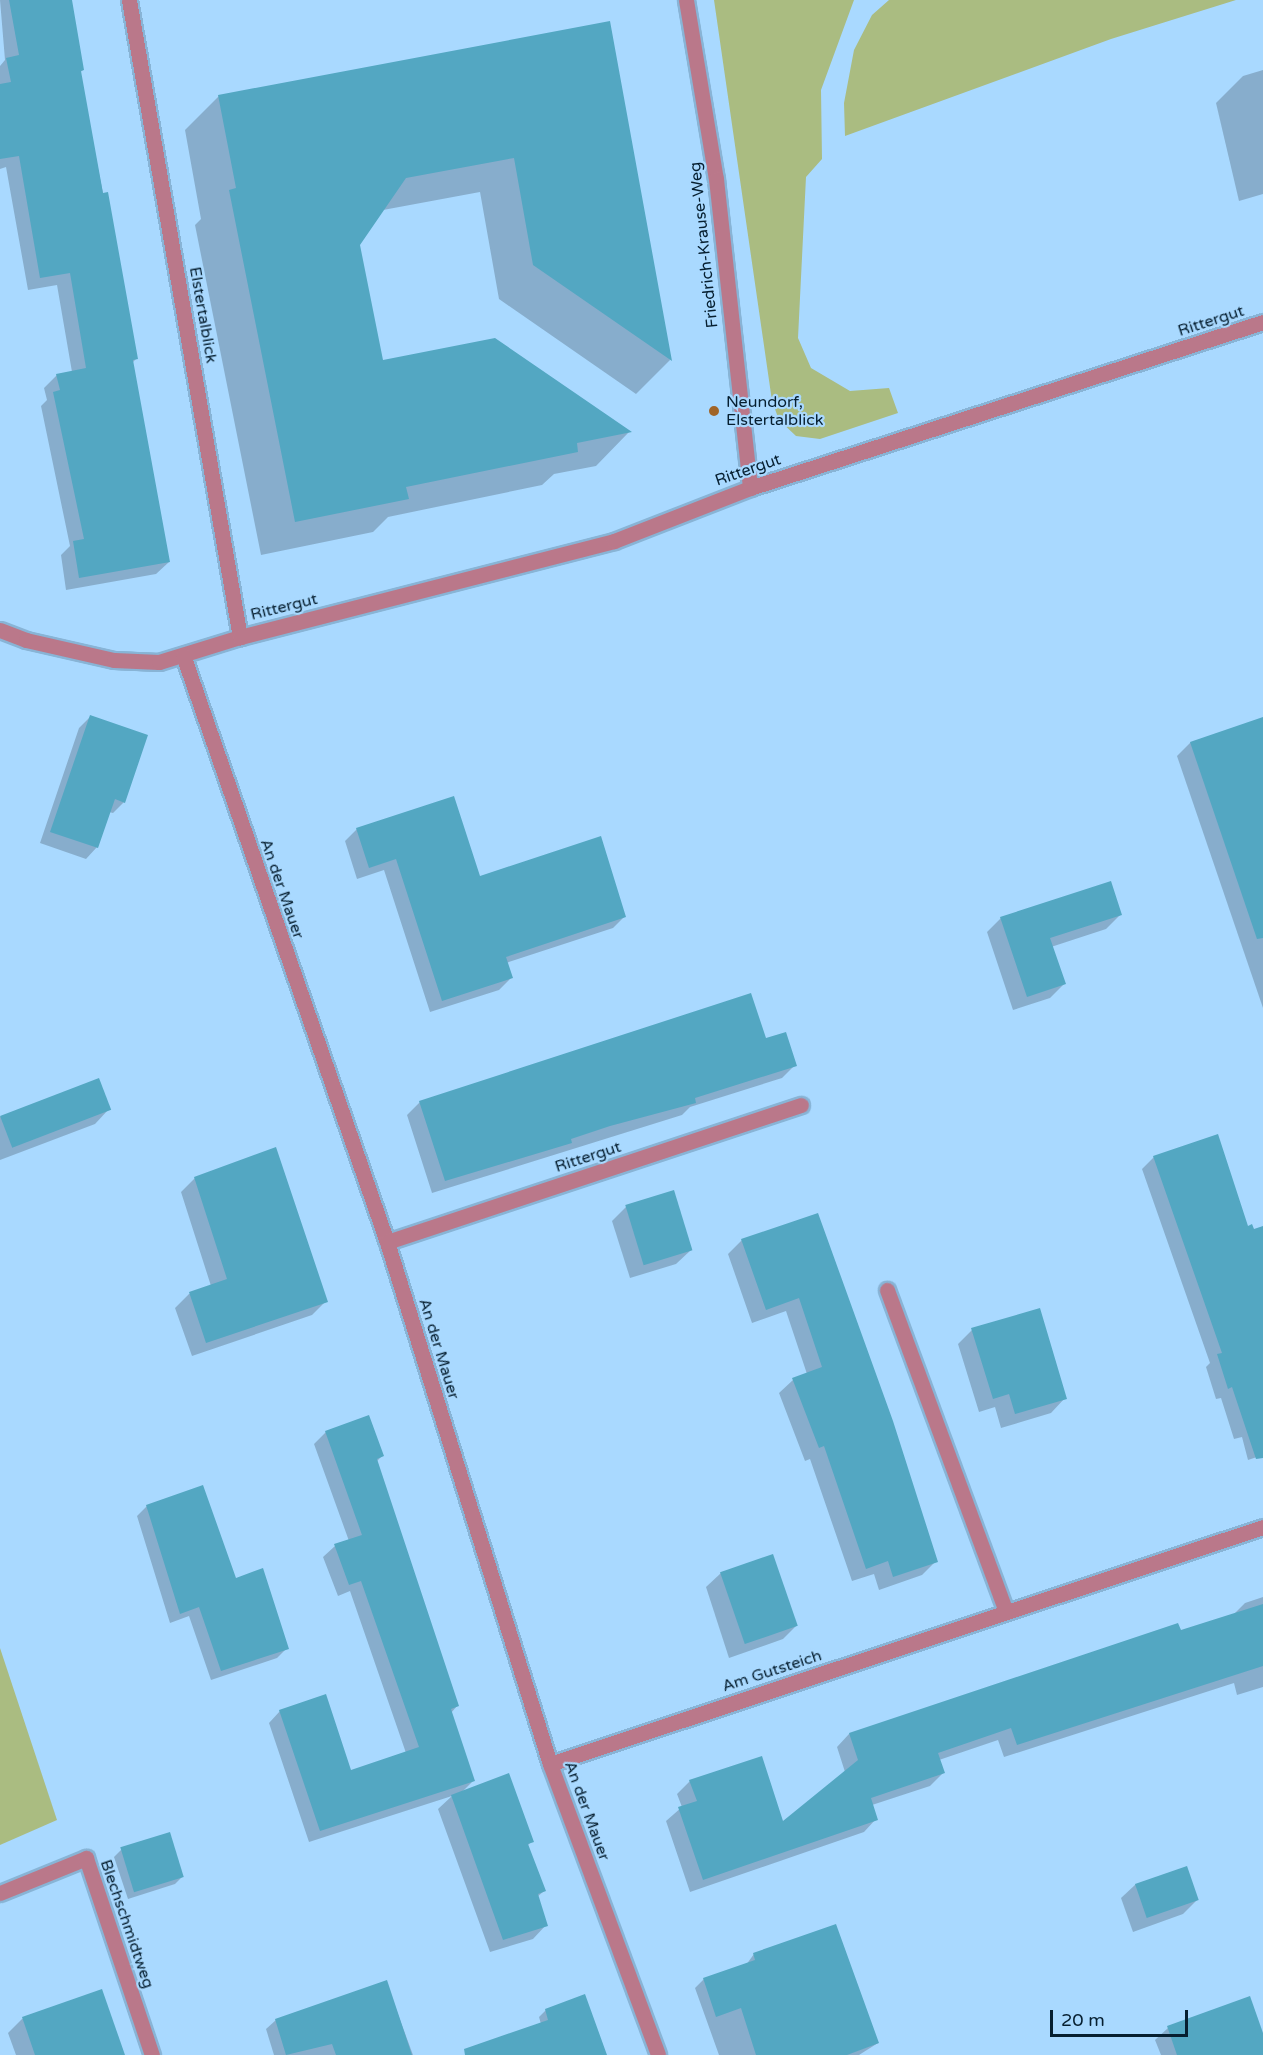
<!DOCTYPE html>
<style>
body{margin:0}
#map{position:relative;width:1263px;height:2055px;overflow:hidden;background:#a9d9ff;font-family:"Varela Round",sans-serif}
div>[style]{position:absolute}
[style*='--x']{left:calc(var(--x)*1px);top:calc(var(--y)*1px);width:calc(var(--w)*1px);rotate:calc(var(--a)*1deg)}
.green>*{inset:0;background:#aabc81}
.shadow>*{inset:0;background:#0003}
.building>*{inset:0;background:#53a7c2;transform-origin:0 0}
.roads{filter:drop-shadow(2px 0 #88b4d6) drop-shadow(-2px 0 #88b4d6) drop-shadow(0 2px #88b4d6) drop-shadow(0 -2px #88b4d6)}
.street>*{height:15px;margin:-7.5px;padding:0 7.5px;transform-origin:7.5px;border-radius:7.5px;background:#ba788a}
.dots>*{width:16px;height:16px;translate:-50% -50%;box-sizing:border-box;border:3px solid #a9d9ff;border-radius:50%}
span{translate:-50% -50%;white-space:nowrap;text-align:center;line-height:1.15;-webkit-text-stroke:4.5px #a9d9ff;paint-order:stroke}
.street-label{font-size:16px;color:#061f30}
.poi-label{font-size:16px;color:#061f30}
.left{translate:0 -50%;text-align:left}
.scale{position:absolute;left:1050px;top:2010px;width:138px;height:27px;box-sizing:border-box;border:3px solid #061f30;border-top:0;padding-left:8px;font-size:18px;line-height:21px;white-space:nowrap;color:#061f30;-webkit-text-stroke:4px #a9d9ff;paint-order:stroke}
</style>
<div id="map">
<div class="green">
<div style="clip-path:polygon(714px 0,854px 0,821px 90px,822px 159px,806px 177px,798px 338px,811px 368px,850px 391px,889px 388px,898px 413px,820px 439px,796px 436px,779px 420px,772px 401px)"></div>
<div style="clip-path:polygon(889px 0,1236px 0,1111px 39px,845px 136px,844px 103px,854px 50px,872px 15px)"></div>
<div style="clip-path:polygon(0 1648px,57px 1820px,0 1845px)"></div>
</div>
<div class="shadow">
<div style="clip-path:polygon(0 0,70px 0,83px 70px,79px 73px,136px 359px,132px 363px,169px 562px,156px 574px,66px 590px,61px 555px,70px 546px,41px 406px,47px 400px,44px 388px,57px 375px,72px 372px,57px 285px,28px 290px,6px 167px,0 169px,0 66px,5px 60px)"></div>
<div style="clip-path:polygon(609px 23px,670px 360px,636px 394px,499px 299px,480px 192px,383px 210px,359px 245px,382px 362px,629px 432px,596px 466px,554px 474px,542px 485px,388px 517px,373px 532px,261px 555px,195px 225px,201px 219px,185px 130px,219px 96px)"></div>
<div style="clip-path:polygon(1263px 70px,1263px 194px,1239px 201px,1216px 103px,1243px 76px)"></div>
<div style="clip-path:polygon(90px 717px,124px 802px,113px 813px,109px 812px,97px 847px,86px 859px,40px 843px,79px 728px)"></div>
<div style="clip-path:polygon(1263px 718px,1263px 1008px,1177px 756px,1190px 743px)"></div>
<div style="clip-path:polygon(357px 829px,479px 878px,625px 916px,613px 928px,506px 963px,511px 978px,499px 990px,430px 1012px,384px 870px,357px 879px,345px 841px)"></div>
<div style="clip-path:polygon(1120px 915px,1106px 929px,1051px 947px,1064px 984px,1050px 998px,1013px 1010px,987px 932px,1001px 918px)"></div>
<div style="clip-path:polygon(765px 1040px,795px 1065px,782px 1078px,690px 1107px,682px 1115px,432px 1193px,407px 1115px,420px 1102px)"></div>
<div style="clip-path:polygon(98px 1080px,109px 1109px,95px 1124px,0 1160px,0 1117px)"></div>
<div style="clip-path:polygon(1154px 1157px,1247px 1228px,1253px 1231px,1263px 1228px,1263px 1455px,1248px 1460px,1242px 1437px,1234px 1439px,1221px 1398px,1216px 1399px,1206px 1367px,1210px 1363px,1142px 1169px)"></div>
<div style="clip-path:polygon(195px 1178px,326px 1301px,312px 1315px,192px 1356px,175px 1308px,189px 1294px,211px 1286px,181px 1192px)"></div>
<div style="clip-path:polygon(626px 1207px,691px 1250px,676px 1264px,630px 1278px,612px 1221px)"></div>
<div style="clip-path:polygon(817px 1215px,936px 1561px,922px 1575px,879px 1590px,874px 1574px,852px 1581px,810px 1459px,805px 1461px,779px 1393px,793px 1380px,807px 1374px,786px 1311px,752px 1323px,728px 1254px,742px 1240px)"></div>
<div style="clip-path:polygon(972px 1330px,1065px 1398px,1051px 1413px,1001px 1428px,995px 1407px,979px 1412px,958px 1344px)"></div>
<div style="clip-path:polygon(326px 1432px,382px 1456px,377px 1461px,457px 1706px,451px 1713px,473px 1781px,461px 1793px,532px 1841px,527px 1846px,544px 1891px,537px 1897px,546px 1925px,533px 1939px,490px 1952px,438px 1809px,452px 1796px,309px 1842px,269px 1723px,280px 1711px,350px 1772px,406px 1753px,350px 1591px,338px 1596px,323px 1557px,335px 1546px,349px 1541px,314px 1444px)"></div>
<div style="clip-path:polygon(147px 1506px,287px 1648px,277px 1658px,211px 1680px,189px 1616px,170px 1623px,137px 1516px)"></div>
<div style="clip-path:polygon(721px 1573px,797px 1625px,783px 1639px,729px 1658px,706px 1587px)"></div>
<div style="clip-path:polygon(1263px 1597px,1263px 1687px,1237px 1695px,1234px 1683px,1004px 1757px,998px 1740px,939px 1760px,943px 1773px,930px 1786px,872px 1805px,876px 1819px,864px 1832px,690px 1892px,666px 1821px,682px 1807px,677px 1794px,690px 1781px,782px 1824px,845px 1772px,837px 1747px,849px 1734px,1233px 1615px,1245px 1603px)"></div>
<div style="clip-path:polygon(121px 1850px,182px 1877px,175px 1884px,128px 1899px,114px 1857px)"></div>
<div style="clip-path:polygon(1136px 1884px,1197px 1900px,1183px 1914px,1133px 1932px,1121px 1898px)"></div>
<div style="clip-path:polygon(754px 1954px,878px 2043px,859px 2055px,719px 2055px,695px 1988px,704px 1979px,746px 1965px)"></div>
<div style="clip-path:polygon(386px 1982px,413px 2055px,274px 2055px,266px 2029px,276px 2020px)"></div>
<div style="clip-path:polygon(101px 1991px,123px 2055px,16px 2055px,8px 2033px,22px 2019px)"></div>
<div style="clip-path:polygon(546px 2010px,600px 2055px,510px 2055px,541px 2024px,539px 2017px)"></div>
<div style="clip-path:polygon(1168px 2028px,1263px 2038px,1263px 2055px,1161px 2055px,1155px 2040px)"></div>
</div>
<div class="building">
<div style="clip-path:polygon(9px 0,72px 0,84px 70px,81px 71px,103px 193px,108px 192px,138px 359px,133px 360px,170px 562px,79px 578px,73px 541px,84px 539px,53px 392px,60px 390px,56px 374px,86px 368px,70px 273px,40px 278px,19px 156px,0 159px,0 84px,11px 82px,6px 58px,19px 55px)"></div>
<div style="clip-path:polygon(610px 21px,672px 361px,533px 265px,514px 158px,406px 178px,360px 245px,383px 360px,495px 338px,632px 432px,577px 443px,578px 452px,406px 487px,409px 499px,295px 522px,229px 190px,236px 188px,218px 95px)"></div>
<div style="clip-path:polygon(90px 715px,148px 735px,125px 803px,115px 799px,98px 848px,50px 832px)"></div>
<div style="clip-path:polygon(1263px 717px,1263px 938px,1257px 939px,1190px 742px)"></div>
<div style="clip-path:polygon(454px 796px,480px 876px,601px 836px,626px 917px,506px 957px,513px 978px,442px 1001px,396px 859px,369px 868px,356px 828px)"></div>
<div style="clip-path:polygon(1111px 881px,1122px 915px,1050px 938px,1066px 984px,1027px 997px,1000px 917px)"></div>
<div style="clip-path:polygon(751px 993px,766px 1038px,786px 1032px,797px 1066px,695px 1098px,696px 1103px,610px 1126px,571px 1139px,572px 1143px,445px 1181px,419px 1101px)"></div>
<div style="left:99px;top:1078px;width:34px;height:106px;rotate:69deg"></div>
<div style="clip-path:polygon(1218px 1134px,1248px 1226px,1252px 1224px,1254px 1229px,1263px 1226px,1263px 1458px,1256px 1459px,1232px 1387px,1228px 1389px,1217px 1354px,1222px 1353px,1153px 1156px)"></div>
<div style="clip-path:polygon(276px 1147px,328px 1302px,206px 1343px,189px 1292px,227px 1279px,194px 1177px)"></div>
<div style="left:674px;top:1190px;width:63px;height:51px;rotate:73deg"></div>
<div style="clip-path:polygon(818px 1213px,893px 1421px,938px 1562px,893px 1577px,888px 1561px,866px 1569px,824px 1446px,819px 1448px,792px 1378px,822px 1367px,799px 1298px,766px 1310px,741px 1239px)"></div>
<div style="clip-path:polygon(1040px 1308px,1067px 1399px,1015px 1414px,1009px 1394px,993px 1399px,971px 1328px)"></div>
<div style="clip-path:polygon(369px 1415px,384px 1456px,377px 1459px,459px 1706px,451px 1709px,475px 1781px,320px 1831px,279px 1710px,326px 1694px,351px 1770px,419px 1747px,361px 1581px,349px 1585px,334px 1544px,362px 1535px,325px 1431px)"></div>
<div style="clip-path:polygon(203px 1485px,236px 1578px,263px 1568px,289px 1649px,221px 1671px,199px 1607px,180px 1614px,146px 1505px)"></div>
<div style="left:773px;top:1554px;width:76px;height:56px;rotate:71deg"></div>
<div style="clip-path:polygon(1263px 1604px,1263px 1666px,1017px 1745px,1011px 1728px,938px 1753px,945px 1773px,871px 1798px,878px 1820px,703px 1880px,678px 1807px,697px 1801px,689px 1780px,762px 1756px,783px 1821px,858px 1760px,849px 1733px,1178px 1623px,1181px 1630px)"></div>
<div style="clip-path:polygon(509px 1773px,534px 1842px,528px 1844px,546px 1891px,538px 1894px,548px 1926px,503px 1940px,451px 1795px)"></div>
<div style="left:170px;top:1832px;width:47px;height:52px;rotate:73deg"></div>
<div style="left:1187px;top:1866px;width:36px;height:55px;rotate:71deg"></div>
<div style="clip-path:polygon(836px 1924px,879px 2043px,847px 2055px,756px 2055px,741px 2008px,716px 2017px,703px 1978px,755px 1960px,753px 1953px)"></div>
<div style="clip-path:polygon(387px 1980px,412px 2055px,336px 2055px,332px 2044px,286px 2055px,275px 2019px)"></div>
<div style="clip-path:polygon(102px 1989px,125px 2055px,35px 2055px,22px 2017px)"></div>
<div style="clip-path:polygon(585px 1994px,607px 2055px,465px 2055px,464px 2049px,548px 2020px,545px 2009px)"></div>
<div style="clip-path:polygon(1250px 1996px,1263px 2033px,1263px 2055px,1177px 2055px,1167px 2026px)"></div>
</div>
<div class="roads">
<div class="street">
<div style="--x:129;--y:0;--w:647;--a:80.12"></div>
<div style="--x:686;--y:0;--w:181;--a:80.5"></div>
<div style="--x:716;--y:179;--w:311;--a:83.7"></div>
<div style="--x:0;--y:630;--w:28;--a:21"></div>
<div style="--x:26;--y:640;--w:90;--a:12.8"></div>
<div style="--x:114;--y:660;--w:45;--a:2.5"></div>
<div style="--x:159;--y:662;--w:85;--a:-17.2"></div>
<div style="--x:240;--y:637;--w:386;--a:-14.4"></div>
<div style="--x:614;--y:541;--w:146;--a:-21.3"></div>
<div style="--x:750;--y:488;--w:539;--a:-17.93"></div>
<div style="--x:183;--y:655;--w:621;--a:70.84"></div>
<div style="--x:387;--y:1242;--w:547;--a:72.66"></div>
<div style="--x:550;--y:1764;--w:310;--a:69.6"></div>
<div style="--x:387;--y:1242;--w:436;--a:-18.3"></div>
<div style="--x:887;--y:1290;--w:343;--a:69.7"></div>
<div style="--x:550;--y:1764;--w:751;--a:-18.39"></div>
<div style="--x:0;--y:1893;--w:93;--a:-22.1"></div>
<div style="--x:86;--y:1858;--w:208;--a:71.5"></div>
</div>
</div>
<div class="dots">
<div style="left:714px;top:411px;background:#a06427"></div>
</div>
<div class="street-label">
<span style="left:704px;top:245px;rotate:-96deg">Friedrich-Krause-Weg</span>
<span style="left:203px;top:315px;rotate:80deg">Elstertalblick</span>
<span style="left:1211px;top:321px;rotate:-18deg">Rittergut</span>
<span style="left:748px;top:470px;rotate:-19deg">Rittergut</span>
<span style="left:284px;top:607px;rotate:-14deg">Rittergut</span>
<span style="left:282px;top:889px;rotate:71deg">An der Mauer</span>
<span style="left:588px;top:1157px;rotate:-18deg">Rittergut</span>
<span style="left:439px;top:1349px;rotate:73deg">An der Mauer</span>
<span style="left:772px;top:1671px;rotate:-18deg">Am Gutsteich</span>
<span style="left:587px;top:1811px;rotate:70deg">An der Mauer</span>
<span style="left:127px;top:1924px;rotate:71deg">Blechschmidtweg</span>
</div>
<div class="poi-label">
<span class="left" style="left:726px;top:411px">Neundorf,<br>Elstertalblick</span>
</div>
<div class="scale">20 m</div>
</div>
